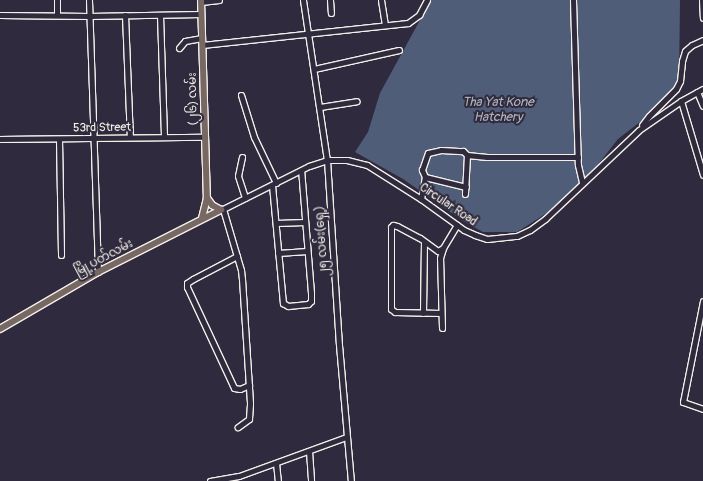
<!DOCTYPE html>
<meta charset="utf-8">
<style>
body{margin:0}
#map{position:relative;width:703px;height:481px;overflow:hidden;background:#2f2a3d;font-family:Pangolin,"Noto Sans Myanmar",sans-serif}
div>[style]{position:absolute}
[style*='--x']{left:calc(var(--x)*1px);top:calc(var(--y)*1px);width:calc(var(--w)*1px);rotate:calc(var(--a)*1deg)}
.water>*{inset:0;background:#505d79}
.roads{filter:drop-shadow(1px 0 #f4f1e8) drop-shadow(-1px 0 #f4f1e8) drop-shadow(0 1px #f4f1e8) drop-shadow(0 -1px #f4f1e8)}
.minor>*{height:5px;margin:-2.5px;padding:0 2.5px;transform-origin:2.5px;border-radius:2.5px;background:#2f2a3d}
.major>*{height:6px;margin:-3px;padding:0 3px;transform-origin:3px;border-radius:3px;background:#776864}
span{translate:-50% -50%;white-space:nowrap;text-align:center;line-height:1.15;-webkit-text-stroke:4px #2f2a3d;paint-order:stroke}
.street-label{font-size:12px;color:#f4f1e8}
.water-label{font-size:13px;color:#b2b6bc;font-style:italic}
</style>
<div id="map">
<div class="water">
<div style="clip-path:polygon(431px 0,680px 0,679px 82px,653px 112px,618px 139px,593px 171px,570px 194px,547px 213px,517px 232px,483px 232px,463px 221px,403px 179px,355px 152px,368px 132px,380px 93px)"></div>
</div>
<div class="roads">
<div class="minor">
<div style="--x:57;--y:0;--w:15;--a:90"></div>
<div style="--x:89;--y:0;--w:272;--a:88.1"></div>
<div style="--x:303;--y:0;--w:162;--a:81.5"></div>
<div style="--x:327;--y:160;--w:185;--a:86.3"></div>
<div style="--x:339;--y:345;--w:137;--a:85"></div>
<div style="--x:330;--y:0;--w:13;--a:86"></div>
<div style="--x:381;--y:0;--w:25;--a:81"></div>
<div style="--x:573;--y:0;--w:165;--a:88.3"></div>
<div style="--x:578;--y:165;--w:18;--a:77"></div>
<div style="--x:702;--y:0;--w:18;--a:87"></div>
<div style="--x:201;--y:2;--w:18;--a:-6"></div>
<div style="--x:0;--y:15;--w:89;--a:0.6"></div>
<div style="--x:89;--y:16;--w:112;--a:-1"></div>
<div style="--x:125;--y:15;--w:122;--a:87.7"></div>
<div style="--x:160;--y:15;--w:122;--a:88.1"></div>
<div style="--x:202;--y:45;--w:207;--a:-6.1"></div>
<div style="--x:408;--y:23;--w:14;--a:-36"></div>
<div style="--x:419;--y:15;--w:17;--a:-62"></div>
<div style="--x:179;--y:48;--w:9;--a:-49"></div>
<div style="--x:185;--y:41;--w:17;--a:-10"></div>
<div style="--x:314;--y:69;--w:87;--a:-12.6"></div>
<div style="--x:697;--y:92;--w:15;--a:67"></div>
<div style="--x:241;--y:95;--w:44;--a:72.8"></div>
<div style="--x:254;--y:137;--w:51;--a:64.4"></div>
<div style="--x:681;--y:101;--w:77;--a:73.4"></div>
<div style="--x:320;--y:107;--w:37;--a:-9"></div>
<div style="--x:642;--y:125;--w:11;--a:-52"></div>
<div style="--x:649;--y:116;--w:38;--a:-45"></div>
<div style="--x:676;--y:89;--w:9;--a:-63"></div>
<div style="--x:680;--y:81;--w:20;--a:-84"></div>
<div style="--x:682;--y:61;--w:10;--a:-73"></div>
<div style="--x:685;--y:51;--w:9;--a:-41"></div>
<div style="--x:692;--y:45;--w:12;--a:-24"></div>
<div style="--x:0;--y:139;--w:204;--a:-0.6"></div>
<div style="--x:59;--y:139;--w:116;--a:89"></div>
<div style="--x:467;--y:155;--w:20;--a:6"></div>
<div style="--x:487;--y:157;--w:91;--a:0"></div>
<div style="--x:242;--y:157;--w:19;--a:102"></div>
<div style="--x:238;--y:176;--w:23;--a:72"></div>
<div style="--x:425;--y:177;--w:42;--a:13.7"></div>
<div style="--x:272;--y:185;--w:119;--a:84.7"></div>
<div style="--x:283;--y:303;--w:6;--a:31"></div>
<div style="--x:288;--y:306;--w:20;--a:-6"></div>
<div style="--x:308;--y:304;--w:4;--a:-45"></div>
<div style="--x:311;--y:301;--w:8;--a:-90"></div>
<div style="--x:311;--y:293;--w:123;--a:-94.6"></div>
<div style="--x:421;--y:199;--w:22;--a:-80"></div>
<div style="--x:425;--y:177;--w:8;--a:-113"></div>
<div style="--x:422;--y:170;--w:18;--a:-71"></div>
<div style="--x:428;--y:153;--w:13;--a:-13"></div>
<div style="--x:441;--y:150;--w:22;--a:3"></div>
<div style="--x:463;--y:151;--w:6;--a:45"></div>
<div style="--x:467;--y:155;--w:39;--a:93"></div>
<div style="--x:223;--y:209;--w:64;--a:73.6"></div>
<div style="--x:241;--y:270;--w:9;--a:84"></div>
<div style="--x:242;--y:279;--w:125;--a:86.3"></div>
<div style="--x:250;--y:404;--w:15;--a:94"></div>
<div style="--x:249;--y:419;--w:14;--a:144"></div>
<div style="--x:221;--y:210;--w:98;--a:-26.6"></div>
<div style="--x:309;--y:166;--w:19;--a:-18"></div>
<div style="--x:327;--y:160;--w:20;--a:0"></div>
<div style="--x:347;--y:160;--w:21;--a:14"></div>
<div style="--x:367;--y:165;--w:64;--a:32.2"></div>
<div style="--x:421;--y:199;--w:53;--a:35.8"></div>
<div style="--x:464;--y:230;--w:12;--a:24"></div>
<div style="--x:475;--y:235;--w:13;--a:18"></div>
<div style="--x:487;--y:239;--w:30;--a:-6"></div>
<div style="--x:517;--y:236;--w:14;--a:-25"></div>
<div style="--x:530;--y:230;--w:19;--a:-36"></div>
<div style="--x:545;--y:219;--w:129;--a:-43.4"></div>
<div style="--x:639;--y:130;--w:51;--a:-34.6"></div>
<div style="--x:681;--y:101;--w:25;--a:-29"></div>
<div style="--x:276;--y:223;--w:29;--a:-2"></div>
<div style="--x:278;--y:253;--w:29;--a:-4"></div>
<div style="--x:237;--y:256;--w:50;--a:152.4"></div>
<div style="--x:193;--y:279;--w:7;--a:146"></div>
<div style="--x:187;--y:283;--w:4;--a:90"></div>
<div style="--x:187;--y:287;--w:111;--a:65"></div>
<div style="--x:234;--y:388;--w:6;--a:9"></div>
<div style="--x:240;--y:389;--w:10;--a:-24"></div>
<div style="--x:703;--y:301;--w:103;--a:101.2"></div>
<div style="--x:683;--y:402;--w:21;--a:19"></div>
<div style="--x:423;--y:313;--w:71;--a:-89.2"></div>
<div style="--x:441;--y:313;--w:46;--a:-178.8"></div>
<div style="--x:395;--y:312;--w:5;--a:-143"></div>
<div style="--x:391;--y:309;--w:82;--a:-90"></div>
<div style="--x:391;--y:227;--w:3;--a:-45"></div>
<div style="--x:393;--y:225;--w:4;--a:14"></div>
<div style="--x:397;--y:226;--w:26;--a:28"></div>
<div style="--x:420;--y:238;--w:22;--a:36"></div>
<div style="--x:438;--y:251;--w:6;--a:-31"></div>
<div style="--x:442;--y:328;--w:70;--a:-91.6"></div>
<div style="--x:440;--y:258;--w:10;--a:-73"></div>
<div style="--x:443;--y:248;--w:27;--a:-59"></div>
<div style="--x:309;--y:451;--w:30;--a:86"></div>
<div style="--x:276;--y:463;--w:18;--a:84"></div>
<div style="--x:210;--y:481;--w:29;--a:-10"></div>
<div style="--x:239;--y:476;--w:114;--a:-20"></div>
</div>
<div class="major">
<div style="--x:201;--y:0;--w:198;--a:88.3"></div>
<div style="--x:207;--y:198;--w:21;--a:104"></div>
<div style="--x:207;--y:198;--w:9;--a:54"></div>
<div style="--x:212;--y:205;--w:10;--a:29"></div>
<div style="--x:0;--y:329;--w:113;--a:-30.2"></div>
<div style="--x:98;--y:272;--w:138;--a:-26.8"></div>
</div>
</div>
<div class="street-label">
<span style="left:193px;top:99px;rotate:-91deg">(၂၆) လမ်း</span>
<span style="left:102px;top:128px;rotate:-1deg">53rd Street</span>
<span style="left:448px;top:205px;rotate:34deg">Circular Road</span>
<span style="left:322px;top:241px;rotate:-94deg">၂၅ လမ်း(ရှေ့)</span>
<span style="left:104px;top:258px;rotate:-28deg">မြို့ပတ်လမ်း</span>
</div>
<div class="water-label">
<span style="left:498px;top:110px">Tha Yat Kone<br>Hatchery</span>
</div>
</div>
